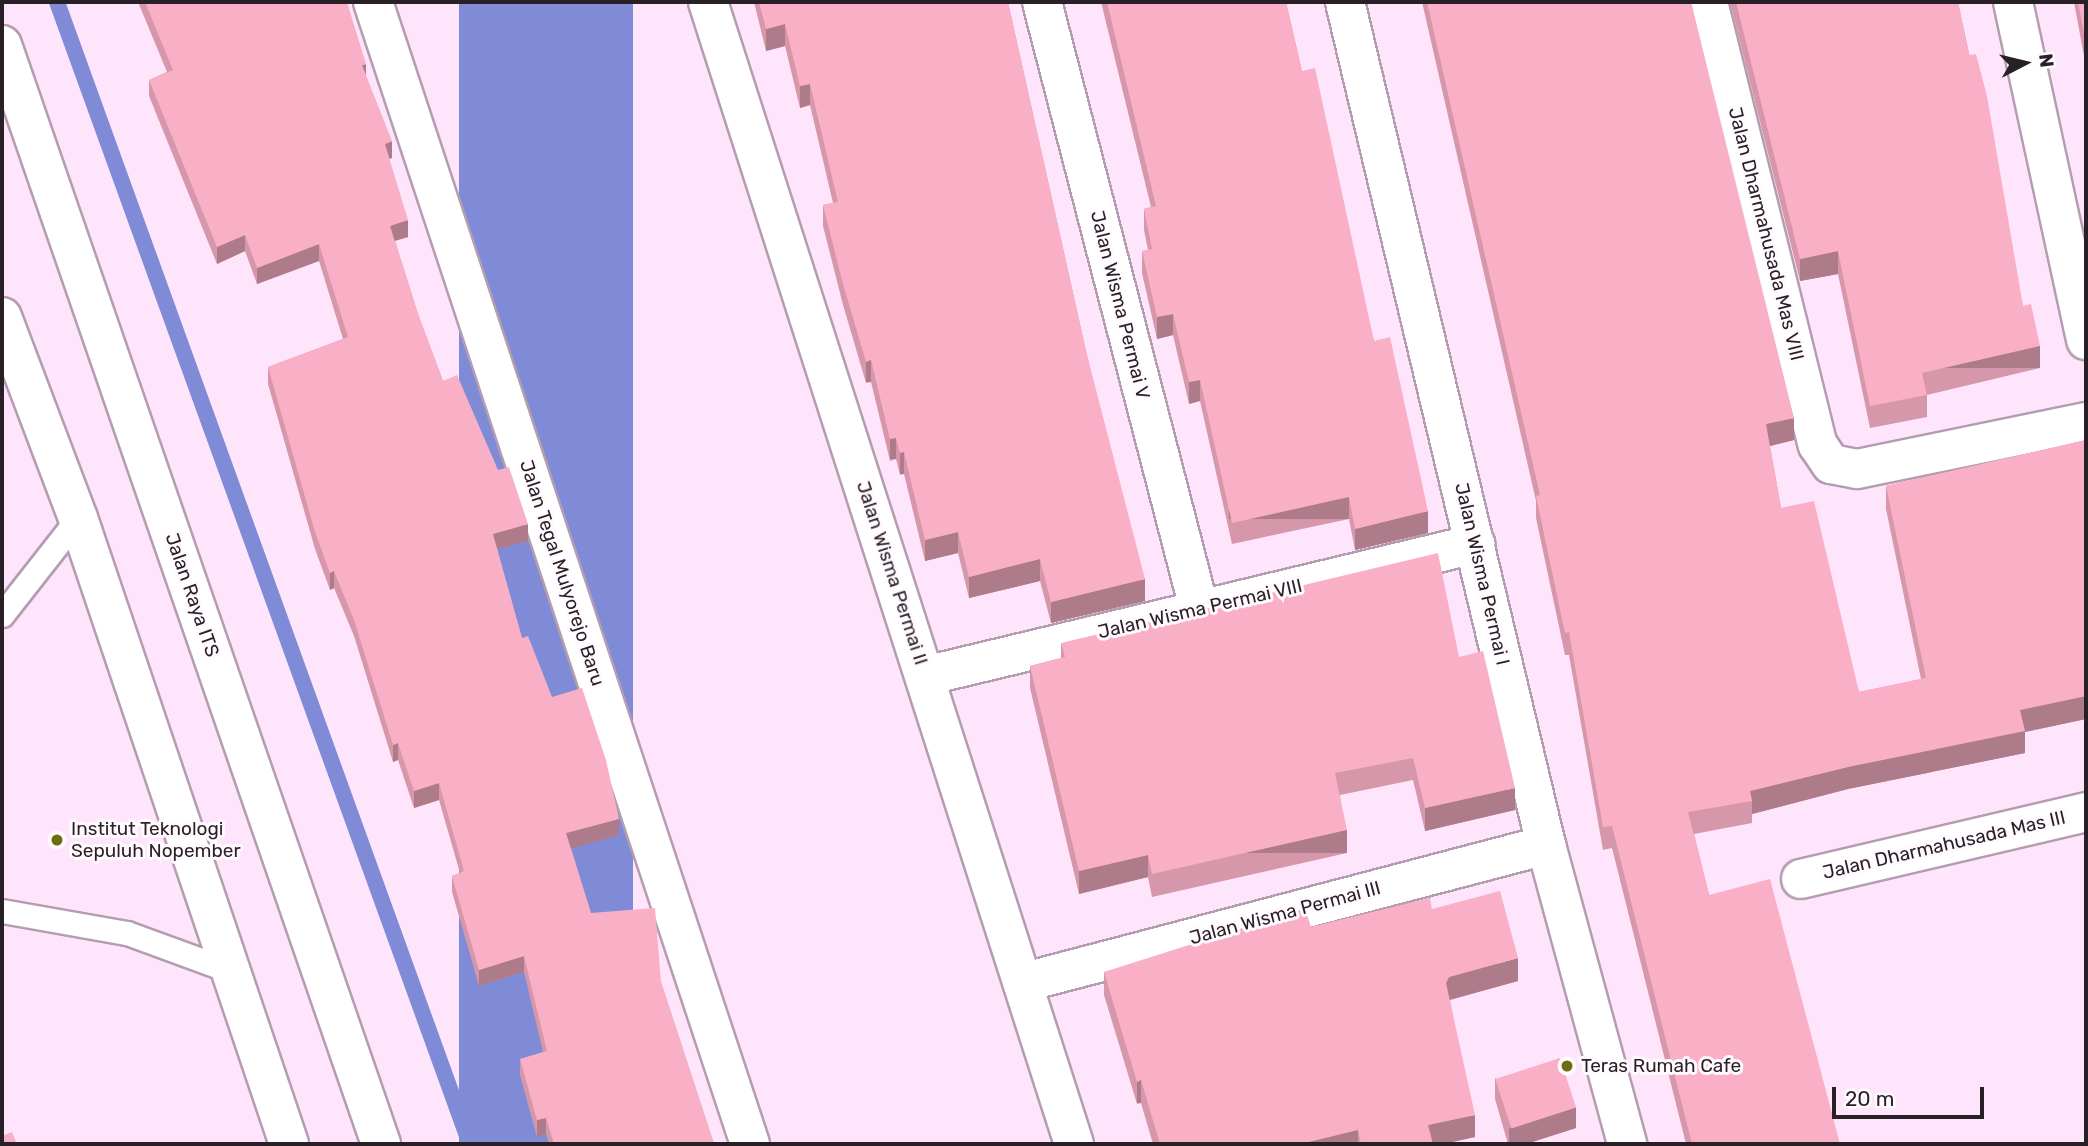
<!DOCTYPE html>
<style>
body{margin:0}
#map{position:relative;width:2088px;height:1146px;overflow:hidden;background:#ffe5fb;font-family:Rubik,sans-serif}
div>[style]{position:absolute}
[style*='--x']{left:calc(var(--x)*1px);top:calc(var(--y)*1px);width:calc(var(--w)*1px);rotate:calc(var(--a)*1deg)}
.water>*{inset:0;background:#7f8bd6;transform-origin:0 0}
.stream>*{height:16px;margin:-8px;padding:0 8px;transform-origin:8px;border-radius:8px;background:#7f8bd6}
.roads{filter:drop-shadow(2px 0 #b59db1) drop-shadow(-2px 0 #b59db1) drop-shadow(0 2px #b59db1) drop-shadow(0 -2px #b59db1)}
.lane>*{height:23px;margin:-11.5px;padding:0 11.5px;transform-origin:11.5px;border-radius:11.5px;background:#fff}
.street>*{height:38px;margin:-19px;padding:0 19px;transform-origin:19px;border-radius:19px;background:#fff}
.primary>*{height:38px;margin:-19px;padding:0 19px;transform-origin:19px;border-radius:19px;background:#fff}
.wall>*{inset:0;background:#d697aa}
.shaded-wall>*{inset:0;background:#ae7b8b;transform-origin:0 0}
.building>*{inset:0;background:#f9b0c6;transform-origin:0 0}
.dots>*{width:19px;height:19px;translate:-50% -50%;box-sizing:border-box;border:4px solid #fffafe;border-radius:50%}
span{translate:-50% -50%;white-space:nowrap;text-align:center;line-height:1.15;-webkit-text-stroke:6px #fffafe;paint-order:stroke}
.street-label{font-size:19px;color:#291f27}
.poi-label{font-size:19px;color:#291f27}
.left{translate:0 -50%;text-align:left}
.frame{position:absolute;inset:0;border:4px solid #291f27;pointer-events:none}
.north{position:absolute;left:1990px;top:28px;width:70px;height:70px;-webkit-text-stroke:5px #fffafe;paint-order:stroke;rotate:83deg;font-size:19px;font-weight:700;line-height:28px;text-align:center;color:#291f27}
.north::after{content:'';display:block;margin:auto;width:24px;height:32px;background:#291f27;clip-path:polygon(50% 0,100% 100%,50% 72%,0 100%)}
.scale{position:absolute;left:1832px;top:1087px;width:152px;height:32px;box-sizing:border-box;border:4px solid #291f27;border-top:0;padding-left:9px;font-size:21px;line-height:24px;white-space:nowrap;color:#291f27;-webkit-text-stroke:5px #fffafe;paint-order:stroke}
</style>
<div id="map">
<div class="water">
<div style="left:459px;top:2px;width:174px;height:1201px"></div>
</div>
<div class="stream">
<div style="--x:57;--y:2;--w:1214;--a:70.12"></div>
</div>
<div class="roads">
<div class="lane">
<div style="--x:2;--y:615;--w:123;--a:-51.9"></div>
<div style="--x:2;--y:911;--w:127;--a:10"></div>
<div style="--x:127;--y:933;--w:108;--a:20.1"></div>
</div>
<div class="street">
<div style="--x:373;--y:2;--w:1203;--a:71.73"></div>
<div style="--x:708;--y:2;--w:1199;--a:72.23"></div>
<div style="--x:1042;--y:2;--w:626;--a:75.48"></div>
<div style="--x:1345;--y:2;--w:867;--a:76.59"></div>
<div style="--x:1546;--y:845;--w:310;--a:74.8"></div>
<div style="--x:1708;--y:2;--w:456;--a:76.1"></div>
<div style="--x:1818;--y:445;--w:23;--a:56"></div>
<div style="--x:1831;--y:464;--w:26;--a:11"></div>
<div style="--x:1857;--y:469;--w:234;--a:-11.6"></div>
<div style="--x:2013;--y:2;--w:346;--a:77.8"></div>
<div style="--x:925;--y:676;--w:566;--a:-13.5"></div>
<div style="--x:1801;--y:879;--w:293;--a:-13.2"></div>
<div style="--x:1025;--y:982;--w:539;--a:-14.73"></div>
</div>
<div class="primary">
<div style="--x:2;--y:45;--w:1163;--a:70.97"></div>
<div style="--x:2;--y:317;--w:215;--a:69.3"></div>
<div style="--x:78;--y:518;--w:661;--a:71.37"></div>
</div>
</div>
<div class="wall">
<div style="clip-path:polygon(138px 2px,347px 2px,366px 76px,392px 158px,389px 159px,408px 237px,395px 241px,418px 314px,443px 381px,528px 541px,497px 549px,522px 638px,619px 835px,571px 848px,591px 913px,661px 982px,714px 1144px,549px 1144px,546px 1134px,537px 1137px,520px 1075px,520px 1059px,543px 1052px,524px 972px,479px 986px,452px 892px,452px 876px,460px 873px,439px 800px,414px 808px,398px 760px,393px 762px,354px 636px,334px 588px,330px 590px,315px 549px,268px 384px,268px 367px,343px 339px,319px 261px,257px 284px,245px 251px,217px 264px,149px 96px,149px 80px,167px 72px)"></div>
<div style="clip-path:polygon(754px 2px,1008px 2px,1086px 351px,1145px 601px,1051px 623px,1040px 581px,969px 598px,958px 553px,925px 561px,904px 474px,900px 475px,896px 459px,890px 461px,871px 382px,866px 383px,843px 305px,823px 226px,823px 205px,833px 203px,810px 105px,800px 108px,785px 46px,766px 51px)"></div>
<div style="clip-path:polygon(1101px 2px,1286px 2px,1302px 71px,1374px 341px,1428px 533px,1355px 550px,1349px 519px,1232px 544px,1200px 401px,1189px 404px,1173px 335px,1157px 339px,1142px 273px,1142px 251px,1148px 250px,1144px 230px,1144px 209px,1151px 207px)"></div>
<div style="clip-path:polygon(1422px 2px,1691px 2px,1794px 440px,1770px 446px,1781px 508px,1859px 692px,1921px 679px,1886px 509px,1886px 486px,2086px 440px,2086px 719px,2025px 732px,2025px 753px,1848px 789px,1752px 814px,1752px 823px,1694px 834px,1709px 895px,1840px 1144px,1686px 1144px,1612px 848px,1603px 850px,1569px 655px,1565px 655px,1536px 518px,1536px 501px)"></div>
<div style="clip-path:polygon(1730px 2px,1958px 2px,2023px 306px,2040px 368px,1927px 395px,1927px 417px,1870px 428px,1838px 274px,1800px 281px)"></div>
<div style="clip-path:polygon(2074px 2px,2086px 2px,2086px 67px)"></div>
<div style="clip-path:polygon(1061px 643px,1459px 657px,1515px 810px,1425px 831px,1413px 780px,1340px 795px,1347px 853px,1152px 897px,1148px 877px,1079px 894px,1030px 688px,1030px 666px,1061px 658px)"></div>
<div style="clip-path:polygon(1432px 909px,1518px 981px,1450px 1000px,1475px 1137px,1443px 1144px,1153px 1144px,1141px 1103px,1137px 1104px,1104px 995px,1104px 972px,1311px 927px)"></div>
<div style="clip-path:polygon(1495px 1078px,1576px 1128px,1526px 1144px,1508px 1144px,1495px 1099px)"></div>
</div>
<div class="shaded-wall">
<div style="clip-path:polygon(785px 24px,785px 46px,766px 51px,766px 29px)"></div>
<div style="clip-path:polygon(366px 64px,366px 80px,362px 65px)"></div>
<div style="clip-path:polygon(810px 84px,810px 105px,800px 108px,800px 86px)"></div>
<div style="clip-path:polygon(392px 141px,392px 158px,385px 160px,385px 144px)"></div>
<div style="clip-path:polygon(408px 220px,408px 237px,390px 242px,390px 226px)"></div>
<div style="clip-path:polygon(245px 235px,245px 251px,217px 264px,217px 247px)"></div>
<div style="clip-path:polygon(319px 244px,319px 261px,257px 284px,257px 268px)"></div>
<div style="clip-path:polygon(1838px 251px,1838px 274px,1800px 281px,1800px 259px)"></div>
<div style="clip-path:polygon(1173px 314px,1173px 335px,1157px 339px,1157px 317px)"></div>
<div style="left:2040px;top:346px;width:22px;height:121px;rotate:90deg"></div>
<div style="left:871px;top:360px;width:22px;height:5px;rotate:90deg"></div>
<div style="clip-path:polygon(1200px 380px,1200px 401px,1189px 404px,1189px 382px)"></div>
<div style="clip-path:polygon(1794px 418px,1794px 440px,1766px 447px,1766px 424px)"></div>
<div style="left:896px;top:438px;width:21px;height:6px;rotate:90deg"></div>
<div style="left:904px;top:452px;width:22px;height:4px;rotate:90deg"></div>
<div style="left:1349px;top:497px;width:22px;height:120px;rotate:90deg"></div>
<div style="clip-path:polygon(1428px 511px,1428px 533px,1355px 550px,1355px 529px)"></div>
<div style="clip-path:polygon(528px 524px,528px 541px,493px 550px,493px 534px)"></div>
<div style="clip-path:polygon(958px 532px,958px 553px,925px 561px,925px 540px)"></div>
<div style="clip-path:polygon(1040px 559px,1040px 581px,969px 598px,969px 577px)"></div>
<div style="clip-path:polygon(334px 571px,334px 588px,330px 590px,330px 573px)"></div>
<div style="clip-path:polygon(1145px 579px,1145px 601px,1051px 623px,1051px 602px)"></div>
<div style="clip-path:polygon(2086px 696px,2086px 719px,2025px 732px,2025px 753px,1848px 789px,1752px 814px,1752px 801px,1750px 791px,1848px 767px,2020px 710px)"></div>
<div style="clip-path:polygon(398px 743px,398px 760px,393px 762px,393px 745px)"></div>
<div style="clip-path:polygon(439px 783px,439px 800px,414px 808px,414px 791px)"></div>
<div style="clip-path:polygon(1515px 788px,1515px 810px,1425px 831px,1425px 808px)"></div>
<div style="clip-path:polygon(619px 819px,619px 835px,566px 850px,566px 833px)"></div>
<div style="left:1347px;top:830px;width:23px;height:200px;rotate:90deg"></div>
<div style="clip-path:polygon(1148px 855px,1148px 877px,1079px 894px,1079px 871px)"></div>
<div style="clip-path:polygon(524px 956px,524px 972px,479px 986px,479px 970px)"></div>
<div style="clip-path:polygon(1518px 958px,1518px 981px,1449px 1000px,1446px 983px,1449px 977px)"></div>
<div style="left:1141px;top:1080px;width:23px;height:4px;rotate:90deg"></div>
<div style="clip-path:polygon(1576px 1107px,1576px 1128px,1526px 1144px,1509px 1144px,1509px 1128px)"></div>
<div style="clip-path:polygon(1475px 1115px,1475px 1137px,1443px 1144px,1428px 1144px,1428px 1125px)"></div>
<div style="clip-path:polygon(546px 1118px,546px 1134px,537px 1137px,537px 1120px)"></div>
<div style="clip-path:polygon(1358px 1130px,1358px 1144px,1300px 1144px)"></div>
</div>
<div class="building">
<div style="clip-path:polygon(145px 2px,347px 2px,366px 64px,362px 65px,392px 141px,385px 144px,408px 220px,390px 226px,418px 314px,443px 381px,457px 375px,498px 470px,509px 467px,528px 524px,493px 534px,522px 638px,528px 636px,552px 697px,582px 688px,606px 760px,619px 819px,566px 833px,591px 913px,655px 908px,661px 982px,714px 1144px,554px 1144px,546px 1118px,537px 1120px,520px 1059px,547px 1051px,524px 956px,479px 970px,452px 876px,464px 871px,439px 783px,414px 791px,398px 743px,393px 745px,354px 620px,334px 571px,330px 573px,315px 532px,268px 367px,348px 337px,319px 244px,257px 268px,245px 235px,217px 247px,149px 80px,173px 70px)"></div>
<div style="clip-path:polygon(759px 2px,1008px 2px,1086px 351px,1145px 579px,1051px 602px,1040px 559px,969px 577px,958px 532px,925px 540px,904px 452px,900px 453px,896px 438px,890px 439px,871px 360px,866px 362px,843px 284px,823px 205px,838px 202px,810px 84px,800px 86px,785px 24px,766px 29px)"></div>
<div style="clip-path:polygon(1107px 2px,1286px 2px,1302px 71px,1315px 68px,1374px 341px,1390px 337px,1428px 511px,1355px 529px,1349px 497px,1232px 523px,1200px 380px,1189px 382px,1173px 314px,1157px 317px,1142px 251px,1152px 249px,1144px 209px,1156px 206px)"></div>
<div style="clip-path:polygon(1427px 2px,1691px 2px,1794px 418px,1766px 424px,1781px 508px,1814px 501px,1859px 692px,1926px 678px,1886px 486px,2086px 440px,2086px 696px,2020px 710px,2025px 731px,1848px 767px,1750px 791px,1752px 801px,1688px 812px,1709px 895px,1770px 879px,1840px 1144px,1692px 1144px,1612px 826px,1603px 827px,1569px 632px,1565px 633px,1536px 496px,1540px 495px)"></div>
<div style="clip-path:polygon(1736px 2px,1958px 2px,1969px 55px,1976px 54px,1987px 96px,2023px 306px,2031px 304px,2040px 346px,1922px 373px,1927px 395px,1870px 406px,1838px 251px,1800px 259px)"></div>
<div style="clip-path:polygon(2078px 2px,2086px 2px,2086px 44px)"></div>
<div style="clip-path:polygon(1438px 553px,1459px 657px,1483px 651px,1515px 788px,1425px 808px,1413px 758px,1335px 773px,1347px 830px,1152px 874px,1148px 855px,1079px 871px,1030px 666px,1065px 657px,1061px 643px)"></div>
<div style="clip-path:polygon(1500px 891px,1518px 958px,1449px 977px,1446px 983px,1475px 1115px,1428px 1125px,1433px 1144px,1361px 1144px,1358px 1130px,1300px 1144px,1160px 1144px,1141px 1080px,1137px 1082px,1104px 972px,1305px 908px,1311px 927px,1430px 898px,1432px 909px)"></div>
<div style="left:1560px;top:1058px;width:52px;height:68px;rotate:72deg"></div>
<div style="clip-path:polygon(12px 1132px,17px 1144px,2px 1144px,2px 1136px)"></div>
</div>
<div class="dots">
<div style="left:57px;top:840px;background:#6e6e10"></div>
<div style="left:1567px;top:1066px;background:#6e6e10"></div>
</div>
<div class="street-label">
<span style="left:1766px;top:234px;rotate:76deg">Jalan Dharmahusada Mas VIII</span>
<span style="left:1120px;top:305px;rotate:76deg">Jalan Wisma Permai V</span>
<span style="left:562px;top:573px;rotate:72deg">Jalan Tegal Mulyorejo Baru</span>
<span style="left:892px;top:573px;rotate:72deg">Jalan Wisma Permai II</span>
<span style="left:1482px;top:574px;rotate:77deg">Jalan Wisma Permai I</span>
<span style="left:192px;top:595px;rotate:71deg">Jalan Raya ITS</span>
<span style="left:1200px;top:609px;rotate:-13deg">Jalan Wisma Permai VIII</span>
<span style="left:1944px;top:845px;rotate:-13deg">Jalan Dharmahusada Mas III</span>
<span style="left:1285px;top:913px;rotate:-15deg">Jalan Wisma Permai III</span>
</div>
<div class="poi-label">
<span class="left" style="left:71px;top:840px">Institut Teknologi<br>Sepuluh Nopember</span>
<span class="left" style="left:1581px;top:1066px">Teras Rumah Cafe</span>
</div>
<div class="frame"></div>
<div class="north">N</div>
<div class="scale">20 m</div>
</div>
